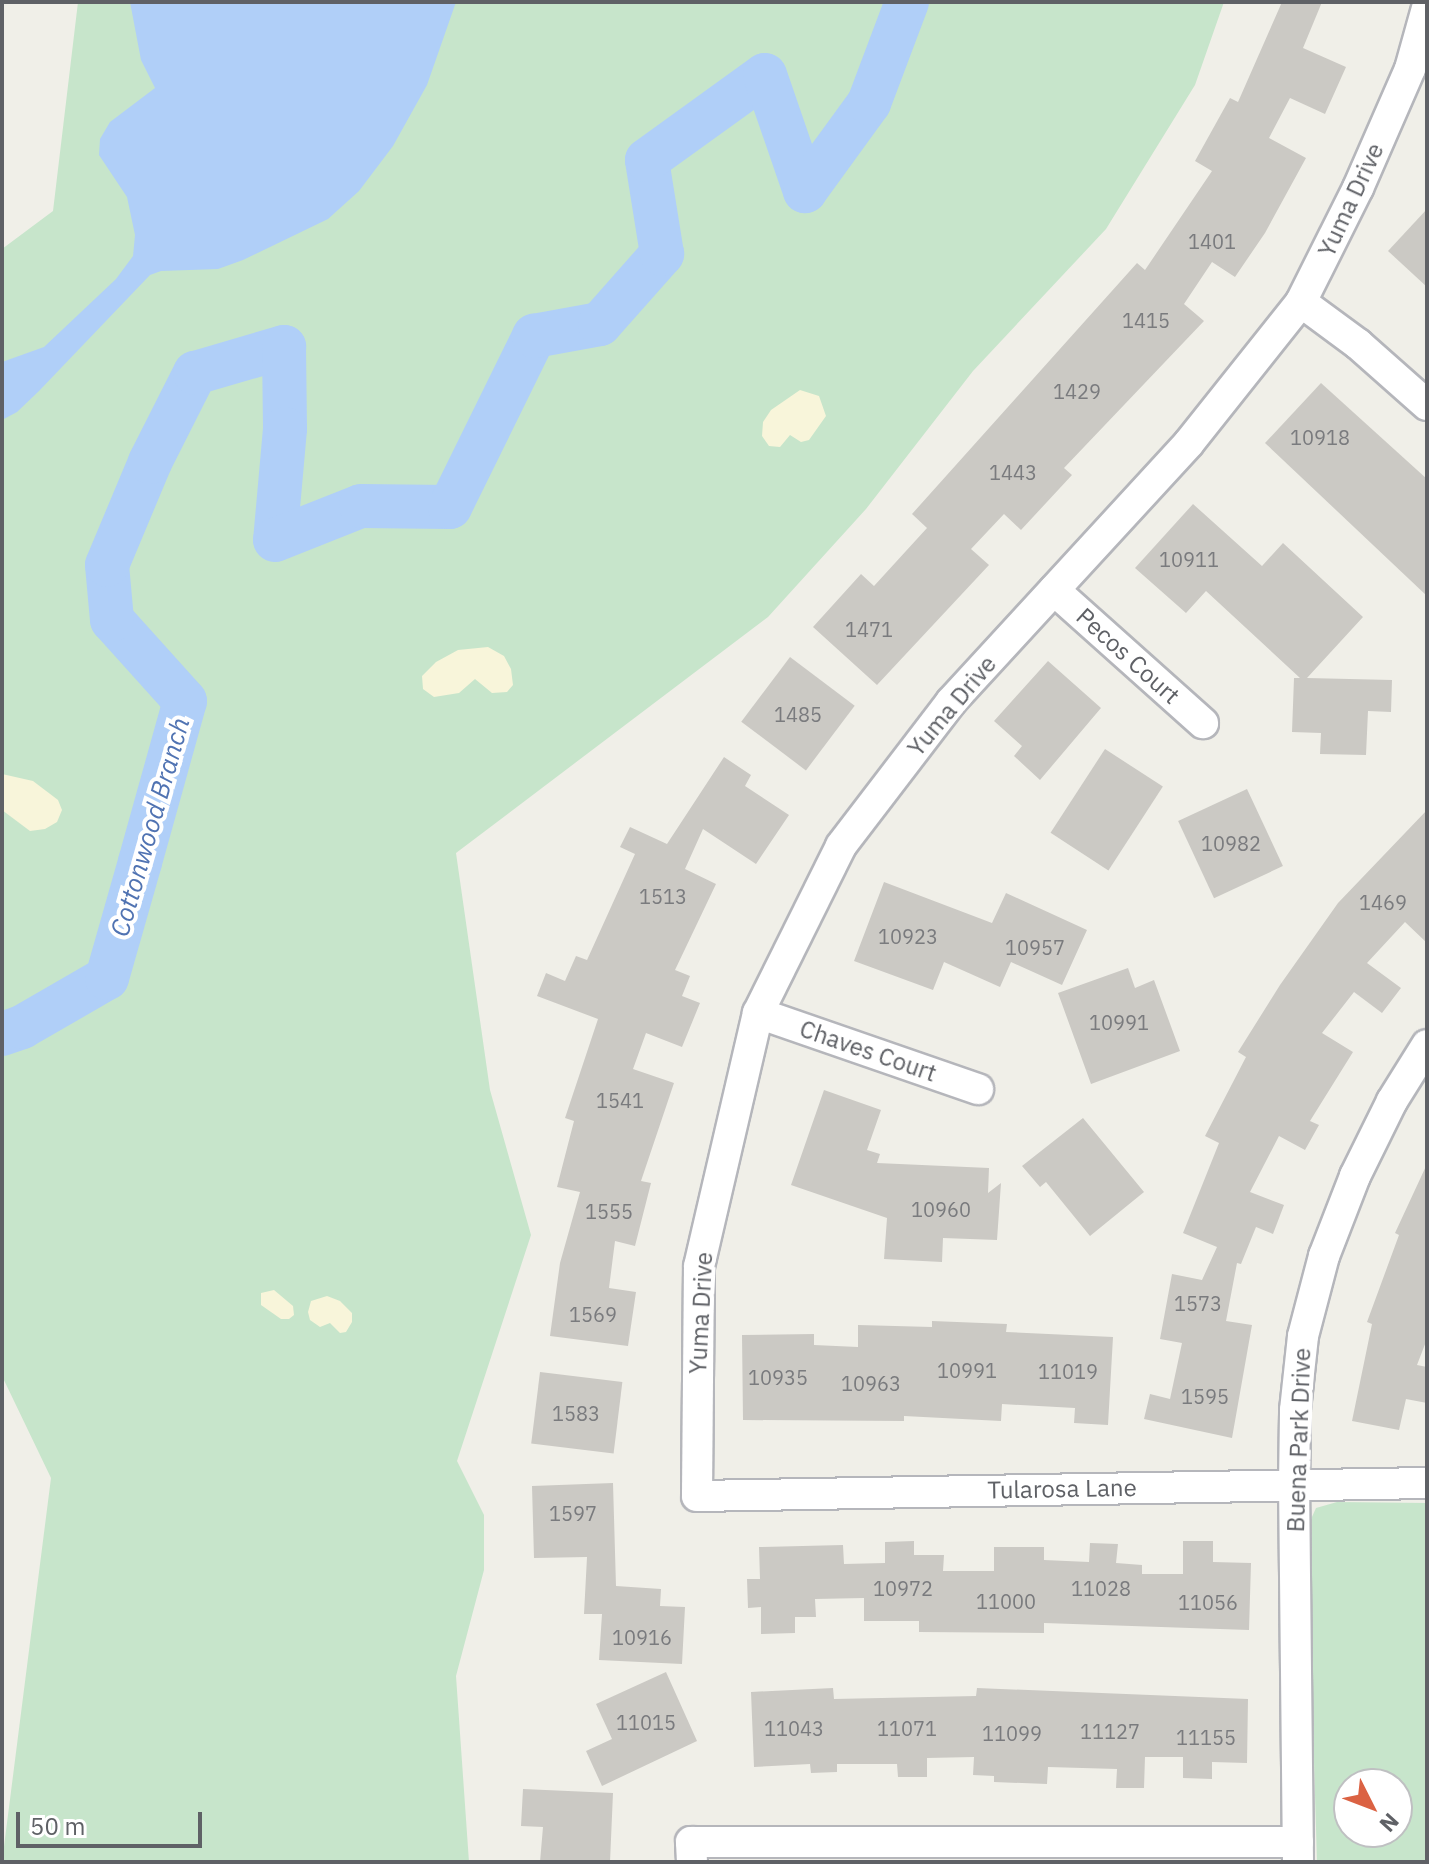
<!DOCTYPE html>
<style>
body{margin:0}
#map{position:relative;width:1429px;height:1864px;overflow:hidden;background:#f0efe8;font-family:"IBM Plex Sans",sans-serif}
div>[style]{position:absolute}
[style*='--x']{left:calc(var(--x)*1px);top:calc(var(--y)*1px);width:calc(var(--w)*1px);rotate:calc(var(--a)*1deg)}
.green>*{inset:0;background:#c7e5cb}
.sand>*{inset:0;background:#f8f5da}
.water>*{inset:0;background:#b0cff8}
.river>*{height:44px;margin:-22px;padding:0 22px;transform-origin:22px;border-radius:22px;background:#b0cff8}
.building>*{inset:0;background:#cbc9c4;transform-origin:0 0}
.roads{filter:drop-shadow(2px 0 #b5b6bb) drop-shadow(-2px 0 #b5b6bb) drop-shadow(0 2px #b5b6bb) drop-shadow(0 -2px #b5b6bb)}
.minor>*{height:30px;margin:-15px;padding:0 15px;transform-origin:15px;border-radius:15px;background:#fff}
span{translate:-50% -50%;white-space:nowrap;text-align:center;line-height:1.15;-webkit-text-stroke:8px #fff;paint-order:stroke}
.number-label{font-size:20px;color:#7a7b7e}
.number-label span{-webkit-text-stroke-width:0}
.street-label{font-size:24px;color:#5f6166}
.water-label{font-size:26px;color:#5073b2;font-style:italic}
.frame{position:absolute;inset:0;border:4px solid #5f6166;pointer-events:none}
.north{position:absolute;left:1333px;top:1768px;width:80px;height:80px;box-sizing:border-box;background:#fff;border:2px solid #bfc0c2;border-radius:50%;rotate:132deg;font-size:22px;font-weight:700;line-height:32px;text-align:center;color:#5f6166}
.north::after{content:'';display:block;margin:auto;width:28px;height:36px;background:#db6243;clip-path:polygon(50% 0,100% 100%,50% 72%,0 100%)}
.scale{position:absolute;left:16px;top:1812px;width:186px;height:36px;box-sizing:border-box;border:4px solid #5f6166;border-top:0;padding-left:10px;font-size:24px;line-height:28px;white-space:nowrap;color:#5f6166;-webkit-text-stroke:6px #fff;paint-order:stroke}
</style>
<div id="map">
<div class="green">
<div style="clip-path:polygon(78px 2px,1224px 2px,1195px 85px,1106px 229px,973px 371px,866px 509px,768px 617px,456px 853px,490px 1090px,531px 1235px,457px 1461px,484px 1515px,484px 1570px,456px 1676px,469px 1862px,2px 1862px,51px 1478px,2px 1376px,2px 249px,53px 211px)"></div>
<div style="clip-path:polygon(evenodd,1337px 1502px,1427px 1503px,1427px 1862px,1317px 1862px,1307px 1528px,1316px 1508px,1337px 1502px,1349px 1784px,1397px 1784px,1397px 1832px,1349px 1832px,1349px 1784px)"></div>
</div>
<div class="sand">
<div style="clip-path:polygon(800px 390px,819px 396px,826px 416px,809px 440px,801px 442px,790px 435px,780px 447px,769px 446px,762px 436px,763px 422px,771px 410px)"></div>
<div style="clip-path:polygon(488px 647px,504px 656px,511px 669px,513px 685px,507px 692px,492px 693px,475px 679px,459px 693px,434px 697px,423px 689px,422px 676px,436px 662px,458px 650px)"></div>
<div style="clip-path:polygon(2px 774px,33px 781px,58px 800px,62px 810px,57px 822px,45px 829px,30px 831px,2px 810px)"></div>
<div style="clip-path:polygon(274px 1290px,293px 1306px,294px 1315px,289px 1319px,281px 1319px,261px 1305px,261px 1293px)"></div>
<div style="clip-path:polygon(327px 1296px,340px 1301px,352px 1313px,352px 1322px,346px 1332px,340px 1333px,330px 1323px,320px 1327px,310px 1320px,308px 1312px,311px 1301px)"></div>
</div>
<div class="water">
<div style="clip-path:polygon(130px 2px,456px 2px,427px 85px,393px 146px,359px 191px,328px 219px,243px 260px,218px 269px,161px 271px,150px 275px,39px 391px,17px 412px,2px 420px,2px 362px,44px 347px,116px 279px,133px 256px,135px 235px,127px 197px,99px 155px,100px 139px,110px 122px,155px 88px,141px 60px)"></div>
</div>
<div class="river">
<div style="--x:2;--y:1034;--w:21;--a:-19"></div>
<div style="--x:22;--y:1027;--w:98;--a:-30"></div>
<div style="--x:107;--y:978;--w:121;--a:-74.1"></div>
<div style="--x:140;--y:862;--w:167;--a:-74.4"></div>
<div style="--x:185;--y:701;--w:109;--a:-132"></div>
<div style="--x:112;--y:620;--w:55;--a:-95.2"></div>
<div style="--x:107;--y:565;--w:112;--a:-67.3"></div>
<div style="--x:150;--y:462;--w:100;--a:-63.2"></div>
<div style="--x:195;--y:373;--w:93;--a:-16.3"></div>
<div style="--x:284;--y:347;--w:82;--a:89.3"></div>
<div style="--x:285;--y:429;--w:111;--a:95.1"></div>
<div style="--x:275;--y:540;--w:92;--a:-21.6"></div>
<div style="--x:361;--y:506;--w:89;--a:0.6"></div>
<div style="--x:450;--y:507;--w:191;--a:-63.8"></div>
<div style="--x:534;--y:336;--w:67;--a:-10.3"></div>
<div style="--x:600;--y:324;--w:94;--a:-48.5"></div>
<div style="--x:662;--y:254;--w:95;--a:-99.1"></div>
<div style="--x:647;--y:160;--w:145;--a:-35.8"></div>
<div style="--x:765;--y:75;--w:123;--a:71"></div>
<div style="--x:805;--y:191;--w:109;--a:-54"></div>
<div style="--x:869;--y:103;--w:108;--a:-69.4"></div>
</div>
<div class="building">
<div style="clip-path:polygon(1282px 2px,1322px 2px,1303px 48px,1346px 67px,1325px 114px,1290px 98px,1269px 138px,1306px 158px,1265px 233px,1235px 277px,1212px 262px,1184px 304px,1204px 321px,1064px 468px,1072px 475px,1021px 530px,1004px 514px,971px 549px,989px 565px,877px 685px,813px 627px,861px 574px,874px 586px,927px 528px,912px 514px,1137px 263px,1145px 270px,1212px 171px,1195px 161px,1230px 98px,1238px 102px)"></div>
<div style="clip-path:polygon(1427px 209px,1427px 287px,1388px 251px)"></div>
<div style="clip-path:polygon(1321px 383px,1427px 479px,1427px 596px,1265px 443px)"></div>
<div style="clip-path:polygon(1193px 504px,1262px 566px,1283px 543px,1363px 617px,1307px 678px,1392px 680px,1391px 712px,1368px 711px,1366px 755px,1320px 754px,1321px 733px,1292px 732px,1294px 678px,1300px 678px,1206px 591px,1186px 613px,1135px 568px)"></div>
<div style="left:790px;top:657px;width:81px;height:81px;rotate:37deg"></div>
<div style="clip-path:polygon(1048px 661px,1101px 708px,1040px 780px,1014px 756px,1022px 746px,994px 721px)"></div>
<div style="left:1105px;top:749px;width:69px;height:100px;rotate:33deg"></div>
<div style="clip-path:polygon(724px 757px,751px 775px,745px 786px,789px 815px,756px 864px,703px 829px,685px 869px,716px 884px,675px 970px,690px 976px,682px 996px,700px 1003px,682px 1047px,646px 1033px,633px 1069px,674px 1083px,641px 1181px,651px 1183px,635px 1246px,615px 1241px,609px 1288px,636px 1292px,628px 1346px,550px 1336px,560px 1263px,580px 1192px,557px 1187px,574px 1121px,565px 1118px,598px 1019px,537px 996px,546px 973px,565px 981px,576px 956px,587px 960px,635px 854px,620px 847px,630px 827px,667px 844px)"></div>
<div style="left:1247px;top:789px;width:85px;height:76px;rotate:65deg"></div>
<div style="clip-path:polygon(1427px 810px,1427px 943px,1405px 922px,1367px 963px,1401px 988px,1382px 1013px,1354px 992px,1322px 1033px,1353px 1052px,1310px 1121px,1319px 1125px,1305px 1150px,1279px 1136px,1250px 1192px,1284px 1205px,1273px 1234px,1256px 1227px,1241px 1264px,1237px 1263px,1226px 1321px,1252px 1325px,1232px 1438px,1144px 1419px,1150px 1394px,1170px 1399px,1182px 1343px,1160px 1339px,1172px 1274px,1202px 1280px,1217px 1247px,1183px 1233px,1219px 1143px,1205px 1136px,1246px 1057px,1238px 1052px,1280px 985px,1338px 903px)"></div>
<div style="clip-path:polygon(884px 882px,992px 923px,1006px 893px,1087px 930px,1062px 985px,1011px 962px,1000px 987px,944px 962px,933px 990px,854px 961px)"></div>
<div style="clip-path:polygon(1128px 968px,1135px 988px,1154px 980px,1180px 1051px,1091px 1084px,1058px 993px)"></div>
<div style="clip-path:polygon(824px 1090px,881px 1110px,867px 1150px,880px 1154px,877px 1163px,989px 1168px,988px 1193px,1001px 1183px,997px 1240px,943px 1238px,942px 1262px,884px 1259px,887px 1218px,791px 1185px)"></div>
<div style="clip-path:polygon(1083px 1118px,1144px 1192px,1090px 1236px,1046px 1182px,1040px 1187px,1022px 1166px)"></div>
<div style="clip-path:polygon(1427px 1164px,1427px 1339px,1417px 1365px,1427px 1367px,1427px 1403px,1406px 1399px,1399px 1430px,1352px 1421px,1372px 1324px,1367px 1322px,1399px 1235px,1395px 1233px)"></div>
<div style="clip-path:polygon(932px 1321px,1007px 1324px,1006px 1332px,1113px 1337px,1108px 1425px,1074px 1423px,1075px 1408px,1002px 1404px,1001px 1421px,904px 1416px,904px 1421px,743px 1420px,742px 1335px,814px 1334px,814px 1345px,858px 1347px,858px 1325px,932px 1327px)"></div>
<div style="left:540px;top:1372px;width:83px;height:72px;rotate:7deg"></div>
<div style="clip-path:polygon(613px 1483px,616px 1586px,661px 1589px,660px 1606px,685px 1607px,682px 1664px,599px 1660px,602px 1614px,584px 1614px,587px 1557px,534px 1558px,532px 1486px)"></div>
<div style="clip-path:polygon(914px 1541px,914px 1555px,944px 1555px,943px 1571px,994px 1571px,994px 1547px,1044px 1547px,1044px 1560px,1089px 1562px,1090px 1543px,1118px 1544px,1116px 1563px,1142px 1565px,1142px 1574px,1183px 1574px,1183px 1541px,1213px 1541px,1213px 1562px,1251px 1563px,1249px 1630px,1044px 1623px,1044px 1633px,919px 1632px,919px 1621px,864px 1621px,864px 1598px,815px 1599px,816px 1617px,795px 1617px,795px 1633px,761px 1634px,761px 1607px,748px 1608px,747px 1579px,760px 1579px,759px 1547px,843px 1545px,844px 1564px,885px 1563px,885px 1542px)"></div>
<div style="clip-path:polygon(666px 1672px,697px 1741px,602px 1786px,586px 1751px,612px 1739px,596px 1704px)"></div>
<div style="clip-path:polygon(833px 1688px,834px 1699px,976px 1696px,977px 1688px,1248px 1699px,1247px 1763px,1212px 1762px,1212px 1779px,1183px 1778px,1183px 1757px,1145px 1757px,1144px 1788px,1116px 1788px,1117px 1769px,1048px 1767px,1047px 1784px,994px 1782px,994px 1776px,973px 1775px,974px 1757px,927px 1758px,927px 1777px,898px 1777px,897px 1764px,837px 1764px,837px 1772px,811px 1773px,810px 1764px,754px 1767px,751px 1692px)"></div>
<div style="clip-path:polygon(523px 1789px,613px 1793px,610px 1862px,540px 1862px,543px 1827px,521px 1826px)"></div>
</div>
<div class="roads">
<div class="minor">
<div style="--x:1427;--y:8;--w:63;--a:105.6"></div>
<div style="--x:1410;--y:69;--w:130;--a:113.6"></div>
<div style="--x:1358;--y:188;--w:127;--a:116.6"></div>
<div style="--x:1301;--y:302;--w:180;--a:128.5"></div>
<div style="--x:1189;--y:443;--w:352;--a:132.6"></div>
<div style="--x:951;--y:702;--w:181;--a:127.4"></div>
<div style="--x:841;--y:846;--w:186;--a:116.4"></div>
<div style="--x:758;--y:1013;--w:260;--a:103.1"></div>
<div style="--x:699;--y:1266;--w:230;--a:90.5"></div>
<div style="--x:697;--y:1496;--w:730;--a:-1.02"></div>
<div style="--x:1301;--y:302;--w:71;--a:36.4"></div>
<div style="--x:1358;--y:344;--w:92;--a:41.5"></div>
<div style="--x:1054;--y:590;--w:200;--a:41.8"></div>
<div style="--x:758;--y:1013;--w:233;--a:19.1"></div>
<div style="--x:692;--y:1862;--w:20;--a:-93"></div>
<div style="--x:691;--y:1842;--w:607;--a:0"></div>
<div style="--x:1298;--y:1862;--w:377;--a:-90.6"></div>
<div style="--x:1294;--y:1485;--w:75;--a:-89.2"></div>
<div style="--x:1295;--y:1410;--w:74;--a:-83.8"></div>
<div style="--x:1303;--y:1336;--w:83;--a:-75.3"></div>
<div style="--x:1324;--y:1256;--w:86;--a:-68.8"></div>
<div style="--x:1355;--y:1176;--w:84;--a:-63.7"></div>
<div style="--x:1392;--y:1101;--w:66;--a:-58"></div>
</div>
</div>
<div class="number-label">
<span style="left:1212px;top:241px">1401</span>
<span style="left:1146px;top:320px">1415</span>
<span style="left:1077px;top:391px">1429</span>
<span style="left:1320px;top:437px">10918</span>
<span style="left:1013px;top:472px">1443</span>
<span style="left:1189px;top:559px">10911</span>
<span style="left:869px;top:629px">1471</span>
<span style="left:798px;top:714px">1485</span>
<span style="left:1231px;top:843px">10982</span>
<span style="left:663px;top:896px">1513</span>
<span style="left:1383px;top:902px">1469</span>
<span style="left:908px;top:936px">10923</span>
<span style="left:1035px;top:947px">10957</span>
<span style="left:1119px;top:1022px">10991</span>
<span style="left:620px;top:1100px">1541</span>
<span style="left:941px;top:1209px">10960</span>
<span style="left:609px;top:1211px">1555</span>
<span style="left:1198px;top:1303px">1573</span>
<span style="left:593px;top:1314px">1569</span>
<span style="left:967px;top:1370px">10991</span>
<span style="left:1068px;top:1371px">11019</span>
<span style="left:778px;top:1377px">10935</span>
<span style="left:871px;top:1383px">10963</span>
<span style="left:1205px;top:1396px">1595</span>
<span style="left:576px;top:1413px">1583</span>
<span style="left:573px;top:1513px">1597</span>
<span style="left:903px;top:1588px">10972</span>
<span style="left:1101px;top:1588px">11028</span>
<span style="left:1006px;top:1601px">11000</span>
<span style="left:1208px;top:1602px">11056</span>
<span style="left:642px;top:1637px">10916</span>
<span style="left:646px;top:1722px">11015</span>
<span style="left:794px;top:1728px">11043</span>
<span style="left:907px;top:1728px">11071</span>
<span style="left:1110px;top:1731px">11127</span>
<span style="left:1012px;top:1733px">11099</span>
<span style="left:1206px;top:1737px">11155</span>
</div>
<div class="street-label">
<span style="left:1351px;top:200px;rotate:-65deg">Yuma Drive</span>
<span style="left:1128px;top:656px;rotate:42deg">Pecos Court</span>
<span style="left:952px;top:706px;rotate:-50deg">Yuma Drive</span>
<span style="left:868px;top:1051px;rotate:19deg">Chaves Court</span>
<span style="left:701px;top:1313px;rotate:-87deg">Yuma Drive</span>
<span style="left:1299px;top:1440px;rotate:-88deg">Buena Park Drive</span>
<span style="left:1062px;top:1489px;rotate:-1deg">Tularosa Lane</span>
</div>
<div class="water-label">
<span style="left:150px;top:827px;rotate:-74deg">Cottonwood Branch</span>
</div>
<div class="frame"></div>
<div class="north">N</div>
<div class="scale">50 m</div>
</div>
